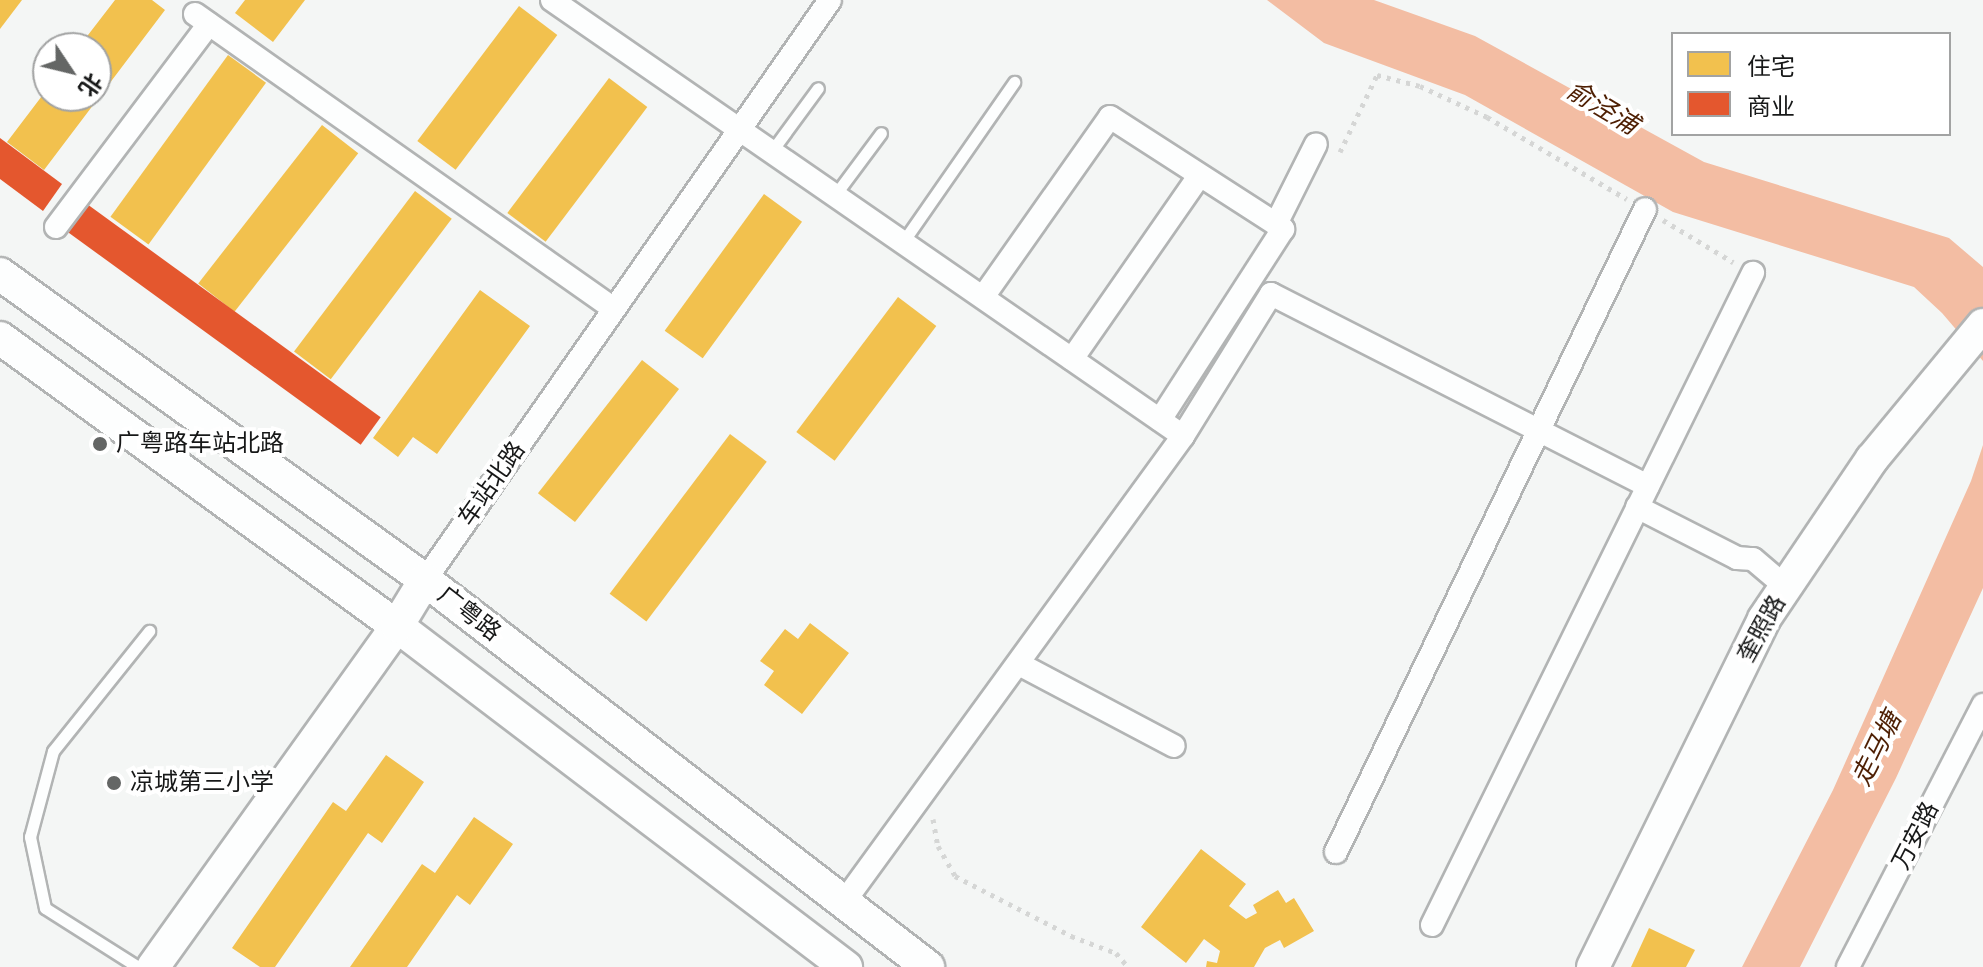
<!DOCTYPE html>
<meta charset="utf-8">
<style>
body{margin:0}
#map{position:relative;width:1983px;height:967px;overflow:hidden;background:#f4f6f5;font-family:"Times New Roman","Noto Sans SC",serif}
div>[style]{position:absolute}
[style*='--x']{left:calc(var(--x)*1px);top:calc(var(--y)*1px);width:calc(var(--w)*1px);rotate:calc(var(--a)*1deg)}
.water>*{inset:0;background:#f3bda3}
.homes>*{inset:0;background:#f2c14e;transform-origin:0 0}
.shops>*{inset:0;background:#e4572e;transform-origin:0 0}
.path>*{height:5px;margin-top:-2.5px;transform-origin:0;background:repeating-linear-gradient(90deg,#d5d6d5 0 4px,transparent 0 10px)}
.roads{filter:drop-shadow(2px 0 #b2b4b4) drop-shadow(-2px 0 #b2b4b4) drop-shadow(0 2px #b2b4b4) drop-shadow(0 -2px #b2b4b4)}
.lane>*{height:11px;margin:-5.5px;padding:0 5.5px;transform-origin:5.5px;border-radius:5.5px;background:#fdfefe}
.street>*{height:22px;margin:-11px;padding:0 11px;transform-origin:11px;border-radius:11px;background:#fdfefe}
.secondary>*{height:32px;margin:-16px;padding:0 16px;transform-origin:16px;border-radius:16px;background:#fdfefe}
.dots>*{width:22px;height:22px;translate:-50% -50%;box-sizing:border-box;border:4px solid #fff;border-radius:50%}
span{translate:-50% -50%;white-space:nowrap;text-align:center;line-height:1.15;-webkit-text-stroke:8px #fff;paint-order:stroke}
.poi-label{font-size:24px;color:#171818}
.left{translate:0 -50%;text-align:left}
.street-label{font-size:24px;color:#171818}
.water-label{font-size:26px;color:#4e1f03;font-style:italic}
.legend{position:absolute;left:1671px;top:32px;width:280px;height:104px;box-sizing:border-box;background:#fff;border:2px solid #a2a3a3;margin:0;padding:10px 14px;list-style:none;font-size:24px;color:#171818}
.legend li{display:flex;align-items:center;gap:16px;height:40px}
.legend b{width:40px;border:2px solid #a2a3a3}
.north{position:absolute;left:32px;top:32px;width:80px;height:80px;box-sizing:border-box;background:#fff;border:2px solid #a2a3a3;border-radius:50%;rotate:125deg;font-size:22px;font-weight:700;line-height:32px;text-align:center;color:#171818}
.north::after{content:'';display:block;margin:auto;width:28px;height:36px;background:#646665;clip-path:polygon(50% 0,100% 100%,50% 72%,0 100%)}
</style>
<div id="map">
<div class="water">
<div style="clip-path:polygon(1267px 0,1374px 0,1475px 36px,1704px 162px,1949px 238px,1983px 267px,1983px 361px,1942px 313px,1914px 287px,1673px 212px,1465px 95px,1324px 43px)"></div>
<div style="clip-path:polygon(1983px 445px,1983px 588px,1896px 778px,1800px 967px,1742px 967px,1833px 790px,1971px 481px)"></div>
</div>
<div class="homes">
<div style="clip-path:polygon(0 0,22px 0,0 29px)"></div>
<div style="clip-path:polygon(115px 0,152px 0,165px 10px,44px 170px,7px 142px,48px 88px,48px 96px,96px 96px,96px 48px,78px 48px)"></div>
<div style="clip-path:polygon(245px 0,305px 0,273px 42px,235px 13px)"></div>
<div style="left:519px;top:6px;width:48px;height:169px;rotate:37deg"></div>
<div style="left:228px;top:55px;width:47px;height:200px;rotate:36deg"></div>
<div style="left:609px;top:78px;width:48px;height:169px;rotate:37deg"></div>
<div style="left:322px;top:125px;width:46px;height:201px;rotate:38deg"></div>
<div style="left:415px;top:191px;width:46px;height:201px;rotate:37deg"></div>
<div style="left:764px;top:194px;width:47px;height:169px;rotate:36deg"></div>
<div style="clip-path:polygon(480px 290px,530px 326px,437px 454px,413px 437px,398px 457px,373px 438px)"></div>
<div style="left:898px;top:297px;width:48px;height:169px;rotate:37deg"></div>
<div style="left:642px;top:360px;width:47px;height:169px;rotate:38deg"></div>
<div style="left:730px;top:434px;width:46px;height:200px;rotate:37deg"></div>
<div style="clip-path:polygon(810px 623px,849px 653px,802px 714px,764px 685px,774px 671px,760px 661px,785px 629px,798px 639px)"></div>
<div style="clip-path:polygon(386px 755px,424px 782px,382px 843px,368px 833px,275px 967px,260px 967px,232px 948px,333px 802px,346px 811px)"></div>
<div style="clip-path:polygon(474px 817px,513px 844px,470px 905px,457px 895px,407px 967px,350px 967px,422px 864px,435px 873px)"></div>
<div style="clip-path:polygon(1201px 849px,1246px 884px,1229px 906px,1246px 919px,1257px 913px,1253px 905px,1278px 890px,1286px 903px,1294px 898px,1314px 931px,1284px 948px,1280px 940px,1265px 948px,1254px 967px,1206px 967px,1207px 961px,1217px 963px,1220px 951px,1204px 939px,1186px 963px,1141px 927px)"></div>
<div style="clip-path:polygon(1649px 928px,1695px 950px,1686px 967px,1631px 967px)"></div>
</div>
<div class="shops">
<div style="clip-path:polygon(0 138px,62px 184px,43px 211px,0 179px)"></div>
<div style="left:87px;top:204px;width:363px;height:34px;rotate:36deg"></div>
</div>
<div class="path">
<div style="--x:1340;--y:152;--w:85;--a:-64.3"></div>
<div style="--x:1377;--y:75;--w:44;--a:14.3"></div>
<div style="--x:1420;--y:86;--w:74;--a:24.8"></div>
<div style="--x:1487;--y:117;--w:162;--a:30.4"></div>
<div style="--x:1663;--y:220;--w:82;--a:31"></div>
<div style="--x:933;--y:819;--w:27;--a:80"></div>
<div style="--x:938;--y:846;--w:34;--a:60"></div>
<div style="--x:955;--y:876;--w:131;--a:27.3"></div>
<div style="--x:1071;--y:936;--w:48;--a:20.7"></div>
<div style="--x:1116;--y:953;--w:18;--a:49"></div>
</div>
<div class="roads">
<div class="lane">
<div style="--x:771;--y:152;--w:79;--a:-53.7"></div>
<div style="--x:835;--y:195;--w:77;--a:-53.4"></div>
<div style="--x:903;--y:242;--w:195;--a:-55.2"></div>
<div style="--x:138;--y:967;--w:110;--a:-147.6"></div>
<div style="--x:45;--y:908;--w:73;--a:-101.9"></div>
<div style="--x:30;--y:837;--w:89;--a:-75"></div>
<div style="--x:53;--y:751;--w:154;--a:-51.3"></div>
</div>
<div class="street">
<div style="--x:552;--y:0;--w:767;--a:34.64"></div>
<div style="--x:195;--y:14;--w:512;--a:35.15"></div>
<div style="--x:1276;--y:224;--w:89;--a:-63.4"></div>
<div style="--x:56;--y:227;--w:254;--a:-53"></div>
<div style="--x:983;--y:297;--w:220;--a:-54.8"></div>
<div style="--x:1110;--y:117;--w:197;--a:32.8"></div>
<div style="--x:1276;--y:224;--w:9;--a:36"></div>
<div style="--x:1283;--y:229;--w:227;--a:122.8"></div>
<div style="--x:1072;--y:359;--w:223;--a:-55.2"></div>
<div style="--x:1637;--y:507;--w:112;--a:27"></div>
<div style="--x:1737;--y:558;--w:16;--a:4"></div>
<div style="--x:1753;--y:559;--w:43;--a:40.3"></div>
<div style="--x:425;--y:580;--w:707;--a:-55.07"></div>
<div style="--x:1019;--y:664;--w:175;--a:27.9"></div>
<div style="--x:1336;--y:852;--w:713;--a:-64.33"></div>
<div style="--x:844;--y:902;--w:576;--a:-53.97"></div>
<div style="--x:1183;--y:436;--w:167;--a:-58.2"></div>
<div style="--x:1271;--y:294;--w:423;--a:27"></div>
<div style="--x:1432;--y:925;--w:727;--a:-63.79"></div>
<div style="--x:1848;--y:967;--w:295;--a:-62.7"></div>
</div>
<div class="secondary">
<div style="--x:0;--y:274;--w:524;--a:35.75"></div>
<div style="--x:425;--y:580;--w:635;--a:37.57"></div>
<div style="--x:0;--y:338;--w:490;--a:36"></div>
<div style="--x:397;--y:626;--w:564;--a:37.22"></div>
<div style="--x:153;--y:967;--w:419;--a:-54.4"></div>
<div style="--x:397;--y:626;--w:54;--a:-58.7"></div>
<div style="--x:1593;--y:967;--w:388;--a:-63.8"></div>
<div style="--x:1764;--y:619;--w:193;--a:-56"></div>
<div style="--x:1872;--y:459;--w:174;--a:-50.4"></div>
</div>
</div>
<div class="dots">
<div style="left:100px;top:444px;background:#646665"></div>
<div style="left:114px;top:783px;background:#646665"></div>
</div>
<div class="poi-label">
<span class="left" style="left:116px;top:444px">广粤路车站北路</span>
<span class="left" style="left:130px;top:783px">凉城第三小学</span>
</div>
<div class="street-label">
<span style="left:492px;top:484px;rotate:-55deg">车站北路</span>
<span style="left:469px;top:614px;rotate:38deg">广粤路</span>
<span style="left:1762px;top:629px;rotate:-61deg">奎照路</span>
<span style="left:1916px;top:836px;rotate:-63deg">万安路</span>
</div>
<div class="water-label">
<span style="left:1602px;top:108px;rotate:31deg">俞泾浦</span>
<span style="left:1877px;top:749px;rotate:-64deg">走马塘</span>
</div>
<ul class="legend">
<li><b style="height:22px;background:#f2c14e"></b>住宅</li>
<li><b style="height:22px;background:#e4572e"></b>商业</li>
</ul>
<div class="north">北</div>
</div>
